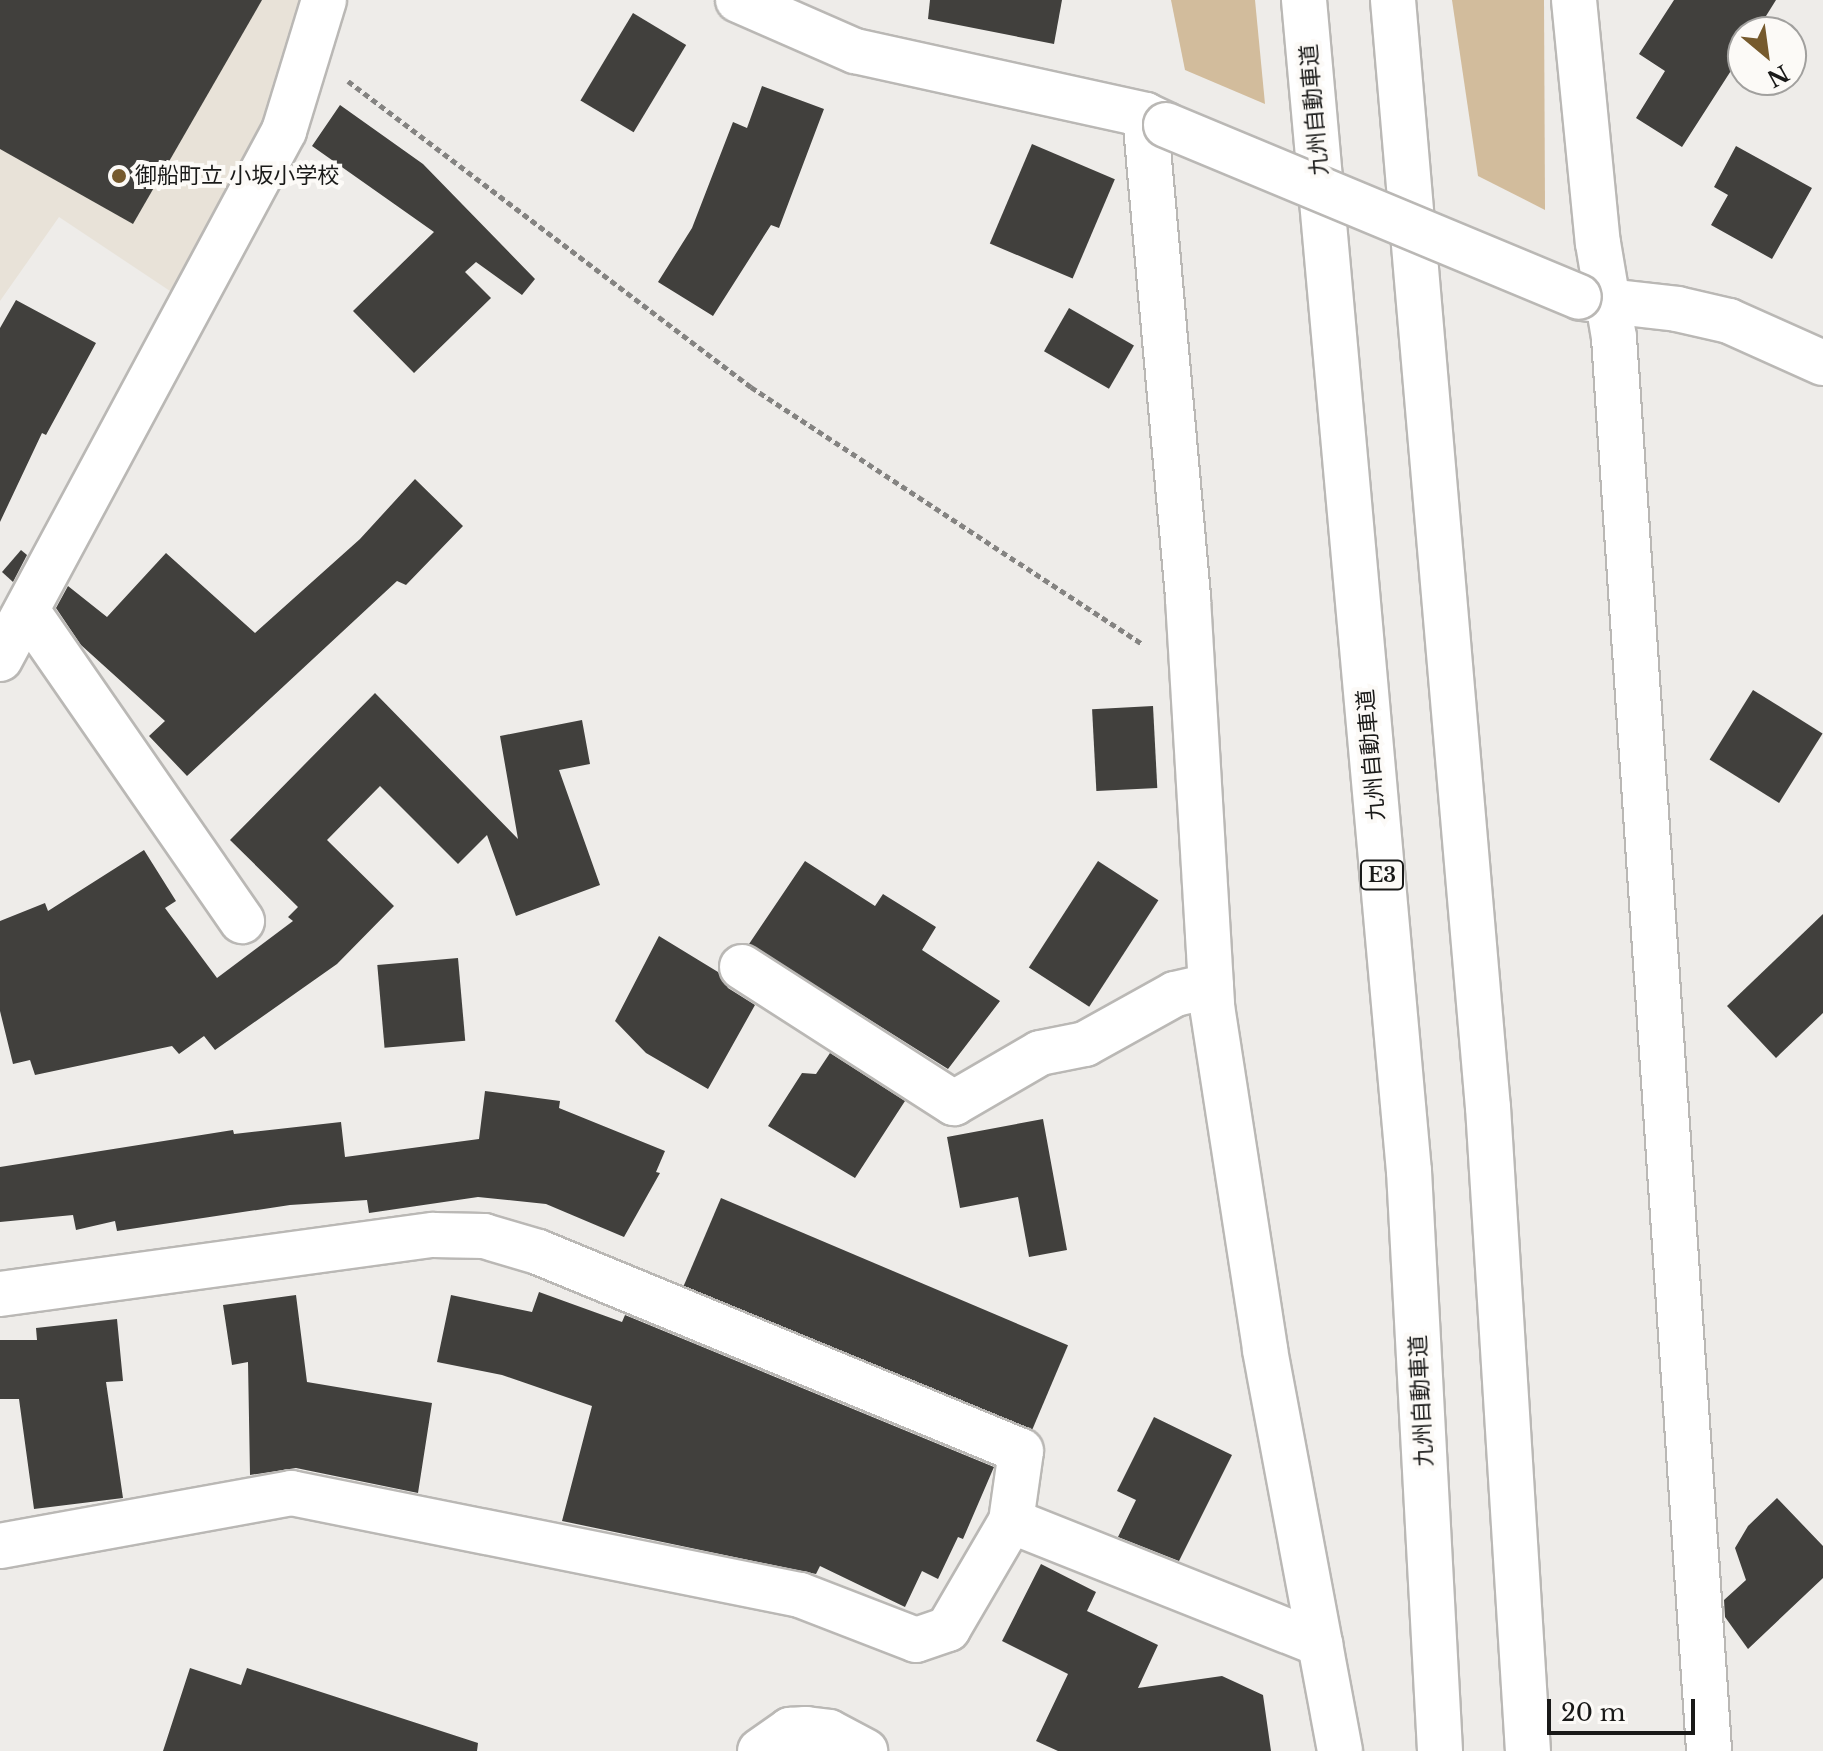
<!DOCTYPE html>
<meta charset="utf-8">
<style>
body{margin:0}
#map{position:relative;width:1823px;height:1751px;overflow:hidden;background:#eeece9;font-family:"Libre Baskerville","Noto Sans JP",serif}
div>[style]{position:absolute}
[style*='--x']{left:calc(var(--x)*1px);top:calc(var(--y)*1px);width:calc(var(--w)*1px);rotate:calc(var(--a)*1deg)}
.built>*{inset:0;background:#e8e2d8}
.green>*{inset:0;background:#d2bc9c}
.building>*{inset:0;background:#41403d;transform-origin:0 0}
.path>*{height:5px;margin-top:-2.5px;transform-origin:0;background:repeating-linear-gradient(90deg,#848381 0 6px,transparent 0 10px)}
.roads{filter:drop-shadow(2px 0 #bab8b5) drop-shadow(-2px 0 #bab8b5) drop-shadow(0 2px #bab8b5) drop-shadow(0 -2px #bab8b5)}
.minor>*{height:44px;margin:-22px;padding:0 22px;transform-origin:22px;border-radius:22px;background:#fff}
.highway>*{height:44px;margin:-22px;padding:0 22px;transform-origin:22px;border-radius:22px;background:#fff}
.bridges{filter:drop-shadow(2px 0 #bab8b5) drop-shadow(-2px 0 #bab8b5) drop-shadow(0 2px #bab8b5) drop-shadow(0 -2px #bab8b5)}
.minor-bridge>*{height:44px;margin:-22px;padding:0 22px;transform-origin:22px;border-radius:22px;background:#fff}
.dots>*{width:22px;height:22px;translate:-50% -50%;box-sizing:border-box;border:4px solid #fcfaf7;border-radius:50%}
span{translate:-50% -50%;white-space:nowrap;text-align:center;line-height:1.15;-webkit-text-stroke:8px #fcfaf7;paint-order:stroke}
.shield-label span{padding:2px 6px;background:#fcfaf7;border:2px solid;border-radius:6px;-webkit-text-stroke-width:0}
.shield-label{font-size:20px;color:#191918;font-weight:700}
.street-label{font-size:22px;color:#191918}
.poi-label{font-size:22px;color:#191918}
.left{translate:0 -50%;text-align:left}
.north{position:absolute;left:1727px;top:16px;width:80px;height:80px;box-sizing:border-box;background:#fcfaf7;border:2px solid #a1a09e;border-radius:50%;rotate:151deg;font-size:22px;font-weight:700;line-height:32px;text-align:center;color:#191918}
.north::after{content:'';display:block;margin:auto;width:28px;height:36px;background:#765a2d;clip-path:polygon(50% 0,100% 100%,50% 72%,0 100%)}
.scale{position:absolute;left:1547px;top:1699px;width:148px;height:36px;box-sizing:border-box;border:4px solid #191918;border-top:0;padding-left:10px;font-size:24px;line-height:28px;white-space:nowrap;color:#191918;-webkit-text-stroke:6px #fcfaf7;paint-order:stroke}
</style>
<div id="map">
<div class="built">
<div style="clip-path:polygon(0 0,304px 0,261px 136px,173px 293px,59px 217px,0 301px)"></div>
</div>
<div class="green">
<div style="clip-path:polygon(1171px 0,1255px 0,1265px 104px,1185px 70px)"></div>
<div style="clip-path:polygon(1452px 0,1544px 0,1545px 210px,1478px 176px)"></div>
</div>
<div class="building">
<div style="clip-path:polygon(0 0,262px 0,133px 224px,0 149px)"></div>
<div style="clip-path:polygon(930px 0,1062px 0,1054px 44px,928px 19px)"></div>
<div style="clip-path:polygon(1674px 0,1776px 0,1756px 32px,1743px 32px,1743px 52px,1682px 147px,1636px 118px,1665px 71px,1639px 54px)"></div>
<div style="left:633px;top:13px;width:62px;height:102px;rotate:31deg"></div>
<div style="clip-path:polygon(762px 86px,824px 109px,779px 228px,771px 225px,713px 316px,658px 282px,692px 228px,733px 122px,747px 128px)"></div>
<div style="clip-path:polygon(340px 105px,423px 164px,535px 279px,522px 295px,476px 262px,465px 272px,491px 298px,414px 373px,353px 311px,434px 232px,312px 146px)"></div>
<div style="left:1032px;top:144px;width:90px;height:108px;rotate:23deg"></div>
<div style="clip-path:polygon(1736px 146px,1812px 188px,1772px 259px,1711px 225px,1728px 195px,1714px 187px)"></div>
<div style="clip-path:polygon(16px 300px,96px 343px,46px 435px,42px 433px,0 522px,0 328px)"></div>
<div style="left:1069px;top:308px;width:75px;height:50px;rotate:30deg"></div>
<div style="clip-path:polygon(415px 479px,463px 526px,406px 585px,397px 581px,187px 776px,149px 736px,165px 721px,81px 645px,56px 608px,68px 586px,107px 617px,166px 553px,255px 633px,360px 539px)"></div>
<div style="clip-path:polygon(21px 550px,27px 555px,13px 582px,2px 572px)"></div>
<div style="left:1753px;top:690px;width:82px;height:82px;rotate:32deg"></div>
<div style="clip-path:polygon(375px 693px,518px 839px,500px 736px,582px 720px,590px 764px,559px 770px,600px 885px,516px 916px,487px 835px,458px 864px,380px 786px,327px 840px,394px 906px,337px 964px,215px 1050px,204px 1036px,179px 1054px,172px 1046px,35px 1075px,30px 1060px,13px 1064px,0 1011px,0 921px,45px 903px,48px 911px,144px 850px,176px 901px,165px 908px,217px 978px,293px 921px,288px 917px,298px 907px,230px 840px)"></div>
<div style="left:1153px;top:706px;width:82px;height:61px;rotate:87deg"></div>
<div style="clip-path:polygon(805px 861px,875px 906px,883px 894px,936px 927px,922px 950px,1000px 1001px,948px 1069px,749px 944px)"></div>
<div style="left:1098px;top:861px;width:72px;height:127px;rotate:33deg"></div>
<div style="clip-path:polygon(1823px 914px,1823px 1013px,1776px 1058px,1727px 1006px)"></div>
<div style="clip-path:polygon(659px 936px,718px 972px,728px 988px,755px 1005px,708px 1089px,646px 1053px,615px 1021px)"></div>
<div style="left:458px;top:958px;width:83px;height:81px;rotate:85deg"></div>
<div style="clip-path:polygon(830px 1053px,905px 1101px,855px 1178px,768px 1126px,802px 1073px,816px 1074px)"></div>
<div style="clip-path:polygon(485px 1091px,560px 1101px,559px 1108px,665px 1151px,656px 1172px,660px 1173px,624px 1237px,546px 1204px,478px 1197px,369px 1213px,367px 1200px,290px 1205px,117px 1231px,115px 1221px,76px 1230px,73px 1215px,0 1222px,0 1167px,233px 1130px,234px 1134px,341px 1122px,345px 1157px,479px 1139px)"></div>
<div style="clip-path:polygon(1043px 1119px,1067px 1250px,1029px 1257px,1018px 1197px,960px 1208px,947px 1137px)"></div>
<div style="left:721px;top:1198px;width:377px;height:96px;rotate:23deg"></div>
<div style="clip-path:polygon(539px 1292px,622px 1322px,625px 1315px,994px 1467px,963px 1539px,958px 1537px,938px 1579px,922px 1571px,905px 1607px,820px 1566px,816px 1574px,562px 1521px,592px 1406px,502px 1375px,437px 1362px,451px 1295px,532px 1312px)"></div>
<div style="clip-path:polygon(296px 1295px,307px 1382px,432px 1403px,418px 1493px,296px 1468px,250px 1475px,248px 1362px,232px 1365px,223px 1305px)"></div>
<div style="clip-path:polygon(117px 1319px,123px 1381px,106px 1382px,123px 1498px,34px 1509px,19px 1399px,0 1399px,0 1340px,37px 1340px,36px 1328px)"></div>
<div style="clip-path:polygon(1154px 1417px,1232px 1455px,1179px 1561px,1118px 1537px,1136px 1500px,1117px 1491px)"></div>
<div style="clip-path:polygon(1777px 1498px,1823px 1546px,1823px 1578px,1748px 1649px,1725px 1617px,1724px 1600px,1746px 1580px,1735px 1548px,1748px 1526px)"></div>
<div style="clip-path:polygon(1041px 1564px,1096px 1592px,1087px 1611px,1158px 1645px,1138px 1688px,1222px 1676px,1263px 1695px,1271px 1751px,1058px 1751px,1036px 1741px,1068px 1674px,1002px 1641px)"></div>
<div style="clip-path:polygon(190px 1668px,241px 1685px,247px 1668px,478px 1743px,477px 1751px,163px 1751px)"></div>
</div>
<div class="path">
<div style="--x:348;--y:81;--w:506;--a:37.21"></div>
<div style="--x:751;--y:387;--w:468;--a:33.3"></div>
</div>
<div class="roads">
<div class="minor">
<div style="--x:738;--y:0;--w:128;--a:23.6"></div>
<div style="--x:855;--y:51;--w:297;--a:12.4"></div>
<div style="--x:1145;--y:115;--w:23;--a:25"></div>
<div style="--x:1574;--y:0;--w:244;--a:84.4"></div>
<div style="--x:1598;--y:243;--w:96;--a:80.4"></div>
<div style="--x:1614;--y:338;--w:1416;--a:86.15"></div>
<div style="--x:1145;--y:115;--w:486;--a:84.9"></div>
<div style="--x:1188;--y:599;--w:408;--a:86.6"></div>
<div style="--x:1212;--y:1006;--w:348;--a:81.2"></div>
<div style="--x:1265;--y:1350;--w:408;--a:79.4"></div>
<div style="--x:1581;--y:298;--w:97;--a:6.5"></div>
<div style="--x:1677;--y:309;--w:53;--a:13"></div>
<div style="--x:1729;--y:321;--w:103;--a:24.1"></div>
<div style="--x:28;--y:612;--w:376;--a:55.3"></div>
<div style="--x:0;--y:659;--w:600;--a:-61.73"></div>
<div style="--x:284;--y:131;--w:137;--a:-73"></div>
<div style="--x:742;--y:967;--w:252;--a:32.7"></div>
<div style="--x:954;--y:1103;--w:99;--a:-30.2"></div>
<div style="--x:1040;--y:1053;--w:46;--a:-11.3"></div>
<div style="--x:1085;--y:1044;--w:103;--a:-29.1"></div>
<div style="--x:1175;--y:994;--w:37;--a:-13"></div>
<div style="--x:0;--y:1294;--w:437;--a:-7.8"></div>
<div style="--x:433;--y:1235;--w:51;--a:1.1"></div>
<div style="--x:484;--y:1236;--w:56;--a:16.5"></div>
<div style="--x:538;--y:1252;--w:522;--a:22.39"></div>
<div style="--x:1021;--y:1451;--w:71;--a:98.1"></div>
<div style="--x:0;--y:1546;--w:296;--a:-10.3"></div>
<div style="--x:291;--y:1493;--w:519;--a:11.33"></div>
<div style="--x:800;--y:1595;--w:124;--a:21.2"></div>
<div style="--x:916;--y:1640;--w:34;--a:-19"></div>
<div style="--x:948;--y:1629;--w:125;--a:-59.7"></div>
<div style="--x:1011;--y:1521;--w:333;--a:21.7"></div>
<div style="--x:760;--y:1751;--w:37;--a:-35"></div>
<div style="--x:790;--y:1730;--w:16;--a:-4"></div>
<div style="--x:806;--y:1729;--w:23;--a:7"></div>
<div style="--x:829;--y:1732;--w:41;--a:27.8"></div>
</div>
<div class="highway">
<div style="--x:1304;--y:0;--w:1176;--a:84.88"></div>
<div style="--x:1409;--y:1171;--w:581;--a:86.94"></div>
<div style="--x:1393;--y:0;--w:1111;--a:85.1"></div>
<div style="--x:1488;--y:1107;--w:645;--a:86.45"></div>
</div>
</div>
<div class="bridges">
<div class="minor-bridge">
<div style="--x:1166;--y:125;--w:447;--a:22.6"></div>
</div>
</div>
<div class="dots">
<div style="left:119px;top:176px;background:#765a2d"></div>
</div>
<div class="shield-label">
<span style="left:1382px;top:875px">E3</span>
</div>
<div class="street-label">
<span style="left:1314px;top:110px;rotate:-95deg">九州自動車道</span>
<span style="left:1371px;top:755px;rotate:-95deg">九州自動車道</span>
<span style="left:1421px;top:1401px;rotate:-93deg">九州自動車道</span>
</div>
<div class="poi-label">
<span class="left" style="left:135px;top:176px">御船町立 小坂小学校</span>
</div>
<div class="north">N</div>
<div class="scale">20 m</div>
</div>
